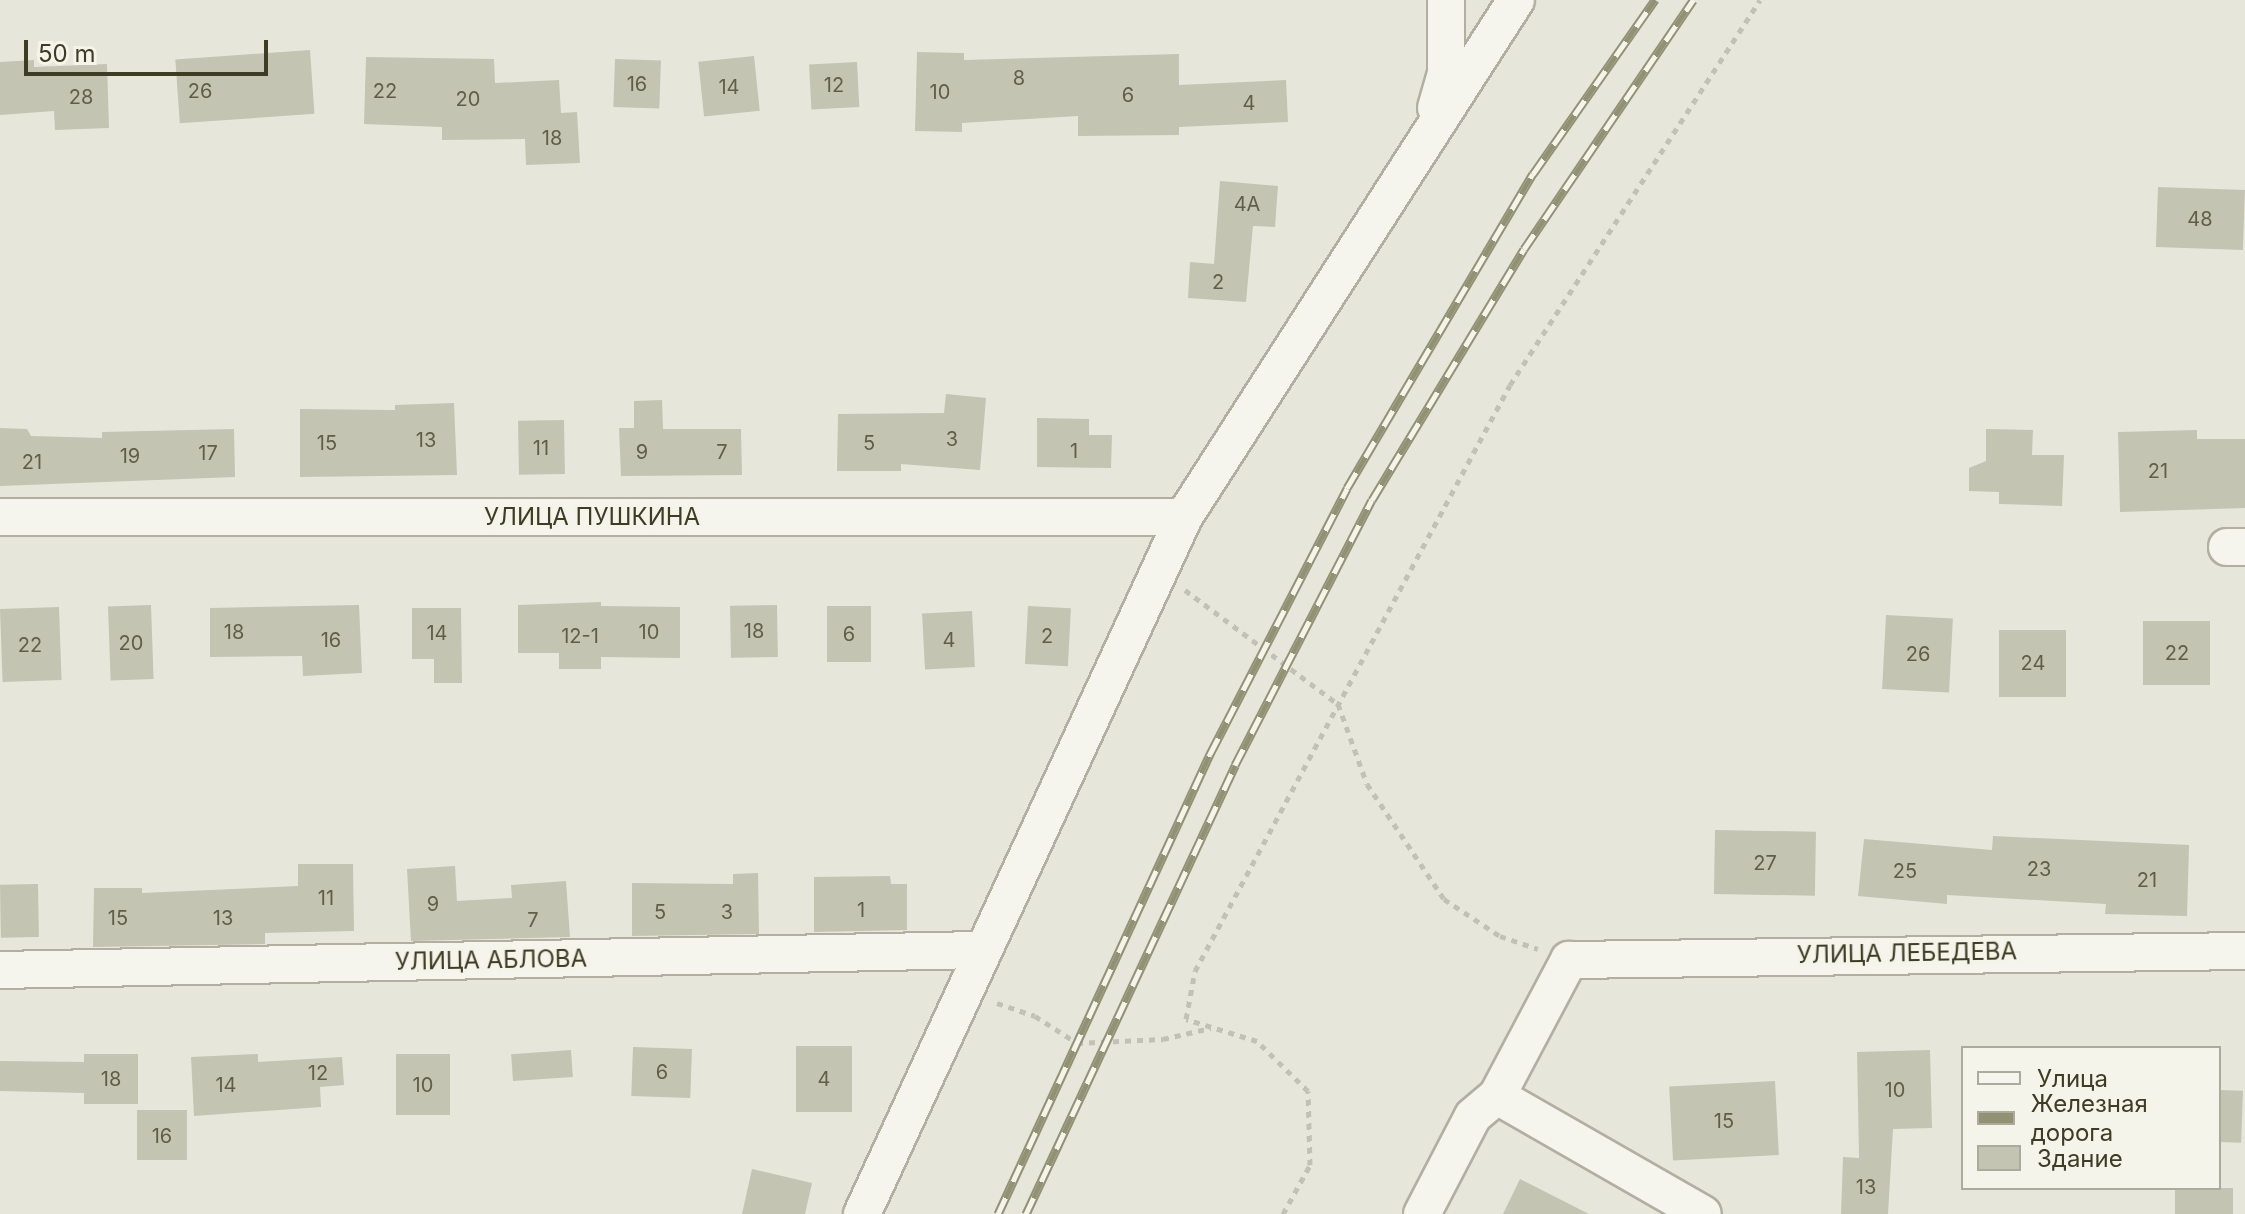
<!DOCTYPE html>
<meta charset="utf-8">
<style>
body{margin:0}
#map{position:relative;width:2245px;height:1214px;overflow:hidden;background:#e7e6db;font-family:Inter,sans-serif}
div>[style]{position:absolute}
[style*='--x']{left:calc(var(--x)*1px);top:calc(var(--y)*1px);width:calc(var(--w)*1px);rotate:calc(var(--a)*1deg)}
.building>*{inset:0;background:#c4c4b2;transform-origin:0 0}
.path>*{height:5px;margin-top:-2.5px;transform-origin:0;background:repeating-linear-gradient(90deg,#c1c1b5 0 6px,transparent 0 12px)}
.roads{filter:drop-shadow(2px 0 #b1b0a0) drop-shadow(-2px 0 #b1b0a0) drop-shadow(0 2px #b1b0a0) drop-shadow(0 -2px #b1b0a0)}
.minor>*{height:36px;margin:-18px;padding:0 18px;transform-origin:18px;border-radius:18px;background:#f5f5ed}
.rail>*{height:9px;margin-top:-4.5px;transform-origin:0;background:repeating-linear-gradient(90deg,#f4f4ea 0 18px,#919173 0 36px);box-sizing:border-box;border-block:2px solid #919173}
span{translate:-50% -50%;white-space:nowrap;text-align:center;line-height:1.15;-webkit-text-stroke:7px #f4f4ea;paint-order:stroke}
.number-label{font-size:20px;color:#5f5f48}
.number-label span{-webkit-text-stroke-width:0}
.street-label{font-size:24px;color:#3d3d24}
.legend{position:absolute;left:1961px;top:1046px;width:260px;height:144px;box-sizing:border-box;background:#f4f4ea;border:2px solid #abab9b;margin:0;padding:10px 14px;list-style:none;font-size:24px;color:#3d3d24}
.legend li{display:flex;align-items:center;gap:16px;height:40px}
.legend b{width:40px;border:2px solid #abab9b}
.scale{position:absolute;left:24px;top:40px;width:244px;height:36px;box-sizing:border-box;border:4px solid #3d3d24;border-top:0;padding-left:10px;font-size:24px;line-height:28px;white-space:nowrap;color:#3d3d24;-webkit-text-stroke:6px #f4f4ea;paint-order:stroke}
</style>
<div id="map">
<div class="building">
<div style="left:310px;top:50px;width:64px;height:135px;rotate:86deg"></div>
<div style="clip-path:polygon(917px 52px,964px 53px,964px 60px,1179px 54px,1179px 85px,1286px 80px,1288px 122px,1179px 127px,1179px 135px,1078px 136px,1078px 116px,962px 123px,962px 132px,915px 131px)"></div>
<div style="left:754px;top:56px;width:55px;height:56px;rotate:84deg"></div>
<div style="clip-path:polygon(366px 57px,494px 59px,495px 83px,559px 80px,561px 113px,577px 112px,580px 163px,526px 165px,525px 139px,442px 140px,442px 127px,364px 124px)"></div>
<div style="left:615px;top:59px;width:46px;height:48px;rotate:2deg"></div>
<div style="clip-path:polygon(34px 60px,34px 67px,107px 64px,109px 128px,55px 130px,54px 111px,0 115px,0 62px)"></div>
<div style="left:857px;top:62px;width:45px;height:48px;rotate:87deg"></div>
<div style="clip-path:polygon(1220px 181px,1278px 186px,1275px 227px,1253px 226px,1246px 302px,1188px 298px,1190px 262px,1214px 264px)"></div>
<div style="left:2158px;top:187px;width:87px;height:60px;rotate:2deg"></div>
<div style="clip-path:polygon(946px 394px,986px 398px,980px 470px,901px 464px,901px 471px,837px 471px,838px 414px,944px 413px)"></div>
<div style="clip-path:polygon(662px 400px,663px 429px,741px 429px,742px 475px,621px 476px,619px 428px,634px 428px,634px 401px)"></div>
<div style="clip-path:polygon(454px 403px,457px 475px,300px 477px,300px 409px,395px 410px,395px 405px)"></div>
<div style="clip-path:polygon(1037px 418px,1089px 419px,1089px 435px,1112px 435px,1111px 468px,1037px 467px)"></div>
<div style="left:564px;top:420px;width:54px;height:46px;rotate:89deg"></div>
<div style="clip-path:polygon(0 428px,27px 429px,31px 436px,102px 438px,102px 432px,234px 429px,235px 477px,0 486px)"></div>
<div style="clip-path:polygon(1986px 429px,2033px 430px,2032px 455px,2064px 455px,2062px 506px,1999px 504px,1999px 492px,1969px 491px,1969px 468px,1986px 461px)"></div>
<div style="clip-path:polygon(2197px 430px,2197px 439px,2245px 439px,2245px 508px,2120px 512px,2118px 432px)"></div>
<div style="clip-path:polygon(601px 602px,601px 606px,680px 607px,680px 658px,601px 657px,601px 669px,559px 669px,559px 653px,518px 653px,518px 605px)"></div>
<div style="left:151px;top:605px;width:74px;height:43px;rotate:88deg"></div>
<div style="clip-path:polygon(359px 605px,362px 673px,303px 676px,302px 656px,210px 657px,210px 608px)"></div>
<div style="left:777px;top:605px;width:52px;height:47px;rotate:89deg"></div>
<div style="left:827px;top:606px;width:44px;height:56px"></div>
<div style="left:1028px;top:606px;width:43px;height:58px;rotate:3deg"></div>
<div style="left:59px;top:607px;width:73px;height:59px;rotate:88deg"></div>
<div style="clip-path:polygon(412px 608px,461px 608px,462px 683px,434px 683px,434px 659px,412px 659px)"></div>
<div style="left:972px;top:611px;width:56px;height:50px;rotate:87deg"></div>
<div style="left:1886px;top:615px;width:67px;height:74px;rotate:3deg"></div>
<div style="left:2143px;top:621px;width:67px;height:64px"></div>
<div style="left:1999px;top:630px;width:67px;height:67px"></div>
<div style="left:1715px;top:830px;width:101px;height:64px;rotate:1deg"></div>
<div style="clip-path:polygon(1993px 836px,2189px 845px,2187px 916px,2105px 914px,2106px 904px,1947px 895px,1947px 904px,1858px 896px,1864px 839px,1992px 850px)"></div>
<div style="clip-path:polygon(298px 864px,353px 864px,354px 931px,265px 933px,265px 944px,93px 947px,94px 888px,142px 888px,142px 893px,298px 886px)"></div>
<div style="clip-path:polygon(455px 866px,457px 901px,512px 898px,511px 885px,566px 881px,570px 937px,411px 941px,407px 869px)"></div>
<div style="clip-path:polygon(758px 873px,759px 934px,632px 936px,632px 883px,733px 884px,733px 874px)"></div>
<div style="clip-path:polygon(890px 876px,891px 884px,907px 884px,907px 930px,814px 932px,814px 877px)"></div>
<div style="left:38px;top:884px;width:53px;height:38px;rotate:89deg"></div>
<div style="left:796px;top:1046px;width:56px;height:66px"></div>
<div style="left:633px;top:1047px;width:59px;height:49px;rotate:2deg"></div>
<div style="left:571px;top:1050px;width:27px;height:60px;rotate:86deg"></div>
<div style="clip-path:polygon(1930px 1050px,1932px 1128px,1893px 1129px,1888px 1214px,1841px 1214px,1843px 1157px,1859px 1158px,1857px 1052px)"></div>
<div style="clip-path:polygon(84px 1054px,138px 1054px,138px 1104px,84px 1104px,84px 1093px,0 1091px,0 1061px,84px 1062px)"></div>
<div style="clip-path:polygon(258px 1054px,258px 1062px,342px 1057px,344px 1085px,320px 1087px,321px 1107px,194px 1116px,191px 1057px)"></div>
<div style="left:396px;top:1054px;width:54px;height:61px"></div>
<div style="left:1775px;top:1081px;width:74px;height:106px;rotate:87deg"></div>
<div style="left:2219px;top:1090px;width:24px;height:52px;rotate:2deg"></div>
<div style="left:187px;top:1110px;width:50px;height:50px;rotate:90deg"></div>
<div style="clip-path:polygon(752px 1169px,812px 1183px,805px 1214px,742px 1214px)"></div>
<div style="clip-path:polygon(1520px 1179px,1589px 1214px,1503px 1214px)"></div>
<div style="left:2175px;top:1188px;width:58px;height:26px"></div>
</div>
<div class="path">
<div style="--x:1185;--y:590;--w:191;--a:36.7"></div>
<div style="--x:1338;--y:704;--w:85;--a:70.1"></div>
<div style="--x:1367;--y:784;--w:138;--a:56.2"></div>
<div style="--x:1444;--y:899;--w:67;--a:33.5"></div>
<div style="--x:1500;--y:936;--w:40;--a:18.9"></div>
<div style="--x:997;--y:1003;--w:40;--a:18.9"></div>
<div style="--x:1035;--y:1016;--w:50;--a:32.7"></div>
<div style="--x:1077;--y:1043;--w:86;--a:-2.7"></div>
<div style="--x:1163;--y:1039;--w:49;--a:-12.9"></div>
<div style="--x:1283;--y:1214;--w:56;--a:-61.1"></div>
<div style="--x:1310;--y:1165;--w:74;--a:-91.5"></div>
<div style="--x:1308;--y:1091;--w:71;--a:-135.6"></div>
<div style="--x:1257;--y:1041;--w:74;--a:-162.8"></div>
<div style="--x:1186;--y:1019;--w:49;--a:-79.4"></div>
<div style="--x:1195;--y:971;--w:665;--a:-61.74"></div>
<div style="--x:1510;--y:385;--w:459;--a:-57"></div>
</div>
<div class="roads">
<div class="minor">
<div style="--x:1436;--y:108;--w:35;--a:-74"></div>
<div style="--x:1446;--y:74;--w:74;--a:-90"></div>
<div style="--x:0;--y:517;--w:1184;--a:0"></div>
<div style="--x:2227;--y:547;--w:18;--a:0"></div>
<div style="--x:0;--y:970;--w:981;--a:-1.17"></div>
<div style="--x:1497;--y:1096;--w:237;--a:29.8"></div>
<div style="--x:862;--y:1214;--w:768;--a:-65.2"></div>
<div style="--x:1184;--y:517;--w:614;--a:-57.29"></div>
<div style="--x:1422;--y:1214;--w:110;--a:-62.5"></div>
<div style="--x:1473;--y:1116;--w:31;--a:-40"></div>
<div style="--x:1497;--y:1096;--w:154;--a:-62.1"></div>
<div style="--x:1569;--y:960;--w:676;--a:-0.76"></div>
</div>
</div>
<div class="rail">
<div style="--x:998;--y:1214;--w:507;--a:-65.26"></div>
<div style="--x:1210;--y:754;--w:299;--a:-62.7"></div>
<div style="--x:1347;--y:488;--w:365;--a:-59.4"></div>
<div style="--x:1533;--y:174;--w:213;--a:-55"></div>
<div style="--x:1026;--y:1214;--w:495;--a:-65"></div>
<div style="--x:1235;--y:765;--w:298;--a:-62.7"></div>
<div style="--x:1372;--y:500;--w:293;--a:-58.8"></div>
<div style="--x:1524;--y:249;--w:301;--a:-55.8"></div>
</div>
<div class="number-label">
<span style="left:1019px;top:78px">8</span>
<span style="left:637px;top:84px">16</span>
<span style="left:834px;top:85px">12</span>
<span style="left:729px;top:87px">14</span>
<span style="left:200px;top:91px">26</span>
<span style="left:385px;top:91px">22</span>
<span style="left:940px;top:92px">10</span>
<span style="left:1128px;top:95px">6</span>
<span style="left:81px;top:97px">28</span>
<span style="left:468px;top:99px">20</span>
<span style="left:1249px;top:103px">4</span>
<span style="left:552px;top:138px">18</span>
<span style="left:1247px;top:204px">4А</span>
<span style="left:2200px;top:219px">48</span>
<span style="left:1218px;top:282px">2</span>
<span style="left:952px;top:439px">3</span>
<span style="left:426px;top:440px">13</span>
<span style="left:327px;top:443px">15</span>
<span style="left:869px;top:443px">5</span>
<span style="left:541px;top:448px">11</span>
<span style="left:1074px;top:451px">1</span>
<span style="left:642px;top:452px">9</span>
<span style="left:722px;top:452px">7</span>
<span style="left:208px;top:453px">17</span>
<span style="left:130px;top:456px">19</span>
<span style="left:32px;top:462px">21</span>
<span style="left:2158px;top:471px">21</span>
<span style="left:754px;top:631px">18</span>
<span style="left:234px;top:632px">18</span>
<span style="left:649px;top:632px">10</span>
<span style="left:437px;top:633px">14</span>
<span style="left:849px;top:634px">6</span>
<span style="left:580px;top:636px">12-1</span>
<span style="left:1047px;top:636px">2</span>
<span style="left:331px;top:640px">16</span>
<span style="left:949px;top:640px">4</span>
<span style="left:131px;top:643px">20</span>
<span style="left:30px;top:645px">22</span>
<span style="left:2177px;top:653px">22</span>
<span style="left:1918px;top:654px">26</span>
<span style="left:2033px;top:663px">24</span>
<span style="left:1765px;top:863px">27</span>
<span style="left:2039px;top:869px">23</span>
<span style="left:1905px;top:871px">25</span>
<span style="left:2147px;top:880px">21</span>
<span style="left:326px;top:898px">11</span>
<span style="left:433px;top:904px">9</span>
<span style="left:861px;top:910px">1</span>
<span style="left:660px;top:912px">5</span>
<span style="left:727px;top:912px">3</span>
<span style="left:118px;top:918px">15</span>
<span style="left:223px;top:918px">13</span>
<span style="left:533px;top:920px">7</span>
<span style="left:662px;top:1072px">6</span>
<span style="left:318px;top:1073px">12</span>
<span style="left:111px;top:1079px">18</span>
<span style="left:824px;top:1079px">4</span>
<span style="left:226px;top:1085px">14</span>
<span style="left:423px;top:1085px">10</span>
<span style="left:1895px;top:1090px">10</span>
<span style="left:1724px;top:1121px">15</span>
<span style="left:162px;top:1136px">16</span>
<span style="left:1866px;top:1187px">13</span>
</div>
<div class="street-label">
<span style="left:592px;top:517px">УЛИЦА ПУШКИНА</span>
<span style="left:1907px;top:953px;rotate:-1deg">УЛИЦА ЛЕБЕДЕВА</span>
<span style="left:491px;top:960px;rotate:-1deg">УЛИЦА АБЛОВА</span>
</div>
<ul class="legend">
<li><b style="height:10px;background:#f5f5ed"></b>Улица</li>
<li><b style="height:10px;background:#919173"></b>Железная дорога</li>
<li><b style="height:22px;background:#c4c4b2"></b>Здание</li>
</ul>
<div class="scale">50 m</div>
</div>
